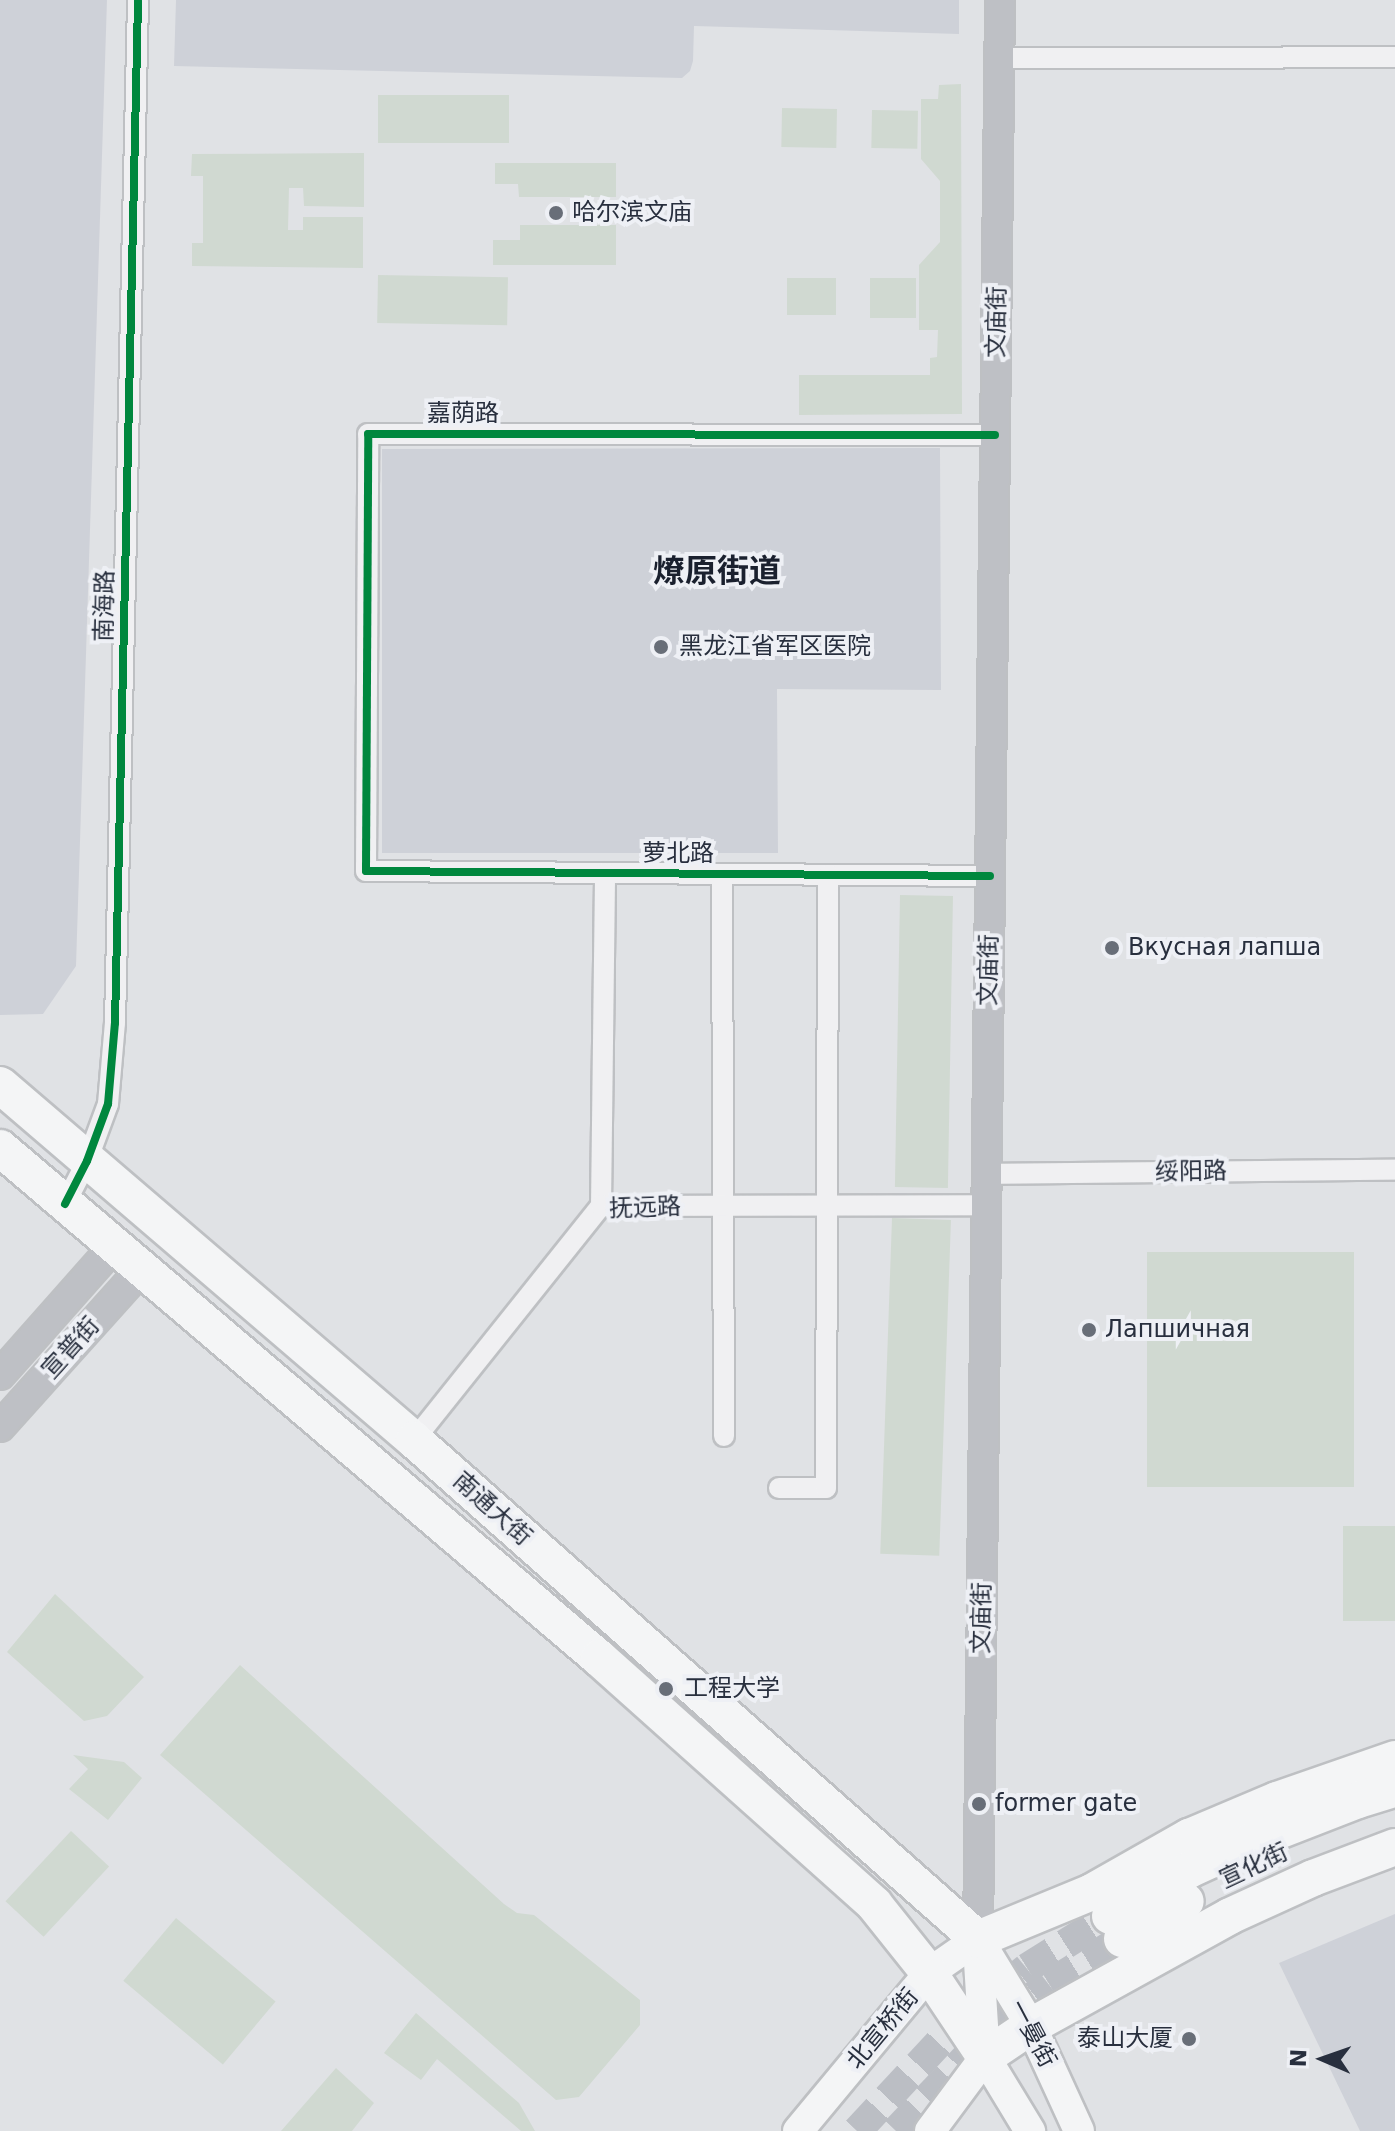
<!DOCTYPE html>
<meta charset="utf-8">
<style>
body{margin:0}
#map{position:relative;width:1395px;height:2131px;overflow:hidden;background:#e0e2e5;font-family:"DejaVu Sans","Noto Sans SC",sans-serif}
div>[style]{position:absolute}
[style*='--x']{left:calc(var(--x)*1px);top:calc(var(--y)*1px);width:calc(var(--w)*1px);rotate:calc(var(--a)*1deg)}
.built>*{inset:0;background:#ced1d8}
.green>*{inset:0;background:#d0d9d1;transform-origin:0 0}
.primary-tunnel>*{height:30px;margin-top:-15px;transform-origin:0;background:repeating-linear-gradient(90deg,#bbbec4 0 30px,transparent 0 45px)}
.roads{filter:drop-shadow(2px 0 #bec0c3) drop-shadow(-2px 0 #bec0c3) drop-shadow(0 2px #bec0c3) drop-shadow(0 -2px #bec0c3)}
.street>*{height:20px;margin:-10px;padding:0 10px;transform-origin:10px;border-radius:10px;background:#f0f0f2}
.secondary>*{height:28px;margin:-14px;padding:0 14px;transform-origin:14px;border-radius:14px;background:#bec0c5}
.primary>*{height:30px;margin:-15px;padding:0 15px;transform-origin:15px;border-radius:15px;background:#f4f5f6}
.highway>*{height:36px;margin:-18px;padding:0 18px;transform-origin:18px;border-radius:18px;background:#f4f5f6}
.cycleway>*{height:8px;margin:-4px;padding:0 4px;transform-origin:4px;border-radius:4px;background:#00873e}
.dots>*{width:22px;height:22px;translate:-50% -50%;box-sizing:border-box;border:4px solid #eef0f5;border-radius:50%}
span{translate:-50% -50%;white-space:nowrap;text-align:center;line-height:1.15;-webkit-text-stroke:8px #eef0f5;paint-order:stroke}
.poi-label{font-size:24px;color:#282f3e}
.left{translate:0 -50%;text-align:left}
.right{translate:-100% -50%;text-align:right}
.street-label{font-size:24px;color:#282f3e}
.district-label{font-size:32px;color:#1a202e;font-weight:700}
.north{position:absolute;left:1283px;top:2019px;width:80px;height:80px;-webkit-text-stroke:6px #eef0f5;paint-order:stroke;rotate:272deg;font-size:22px;font-weight:700;line-height:32px;text-align:center;color:#282f3e}
.north::after{content:'';display:block;margin:auto;width:28px;height:36px;background:#282f3e;clip-path:polygon(50% 0,100% 100%,50% 72%,0 100%)}
</style>
<div id="map">
<div class="built">
<div style="clip-path:polygon(0 0,107px 0,76px 966px,43px 1014px,0 1015px)"></div>
<div style="clip-path:polygon(176px 0,959px 0,959px 34px,694px 26px,693px 61px,690px 71px,682px 78px,174px 66px)"></div>
<div style="clip-path:polygon(940px 448px,941px 690px,777px 689px,778px 853px,382px 853px,382px 449px)"></div>
<div style="clip-path:polygon(1395px 1914px,1395px 2131px,1360px 2131px,1279px 1963px)"></div>
</div>
<div class="green">
<div style="clip-path:polygon(961px 84px,962px 414px,799px 415px,799px 375px,930px 375px,930px 358px,937px 357px,938px 330px,919px 330px,919px 265px,940px 242px,940px 181px,921px 159px,921px 99px,938px 99px,939px 85px)"></div>
<div style="left:378px;top:95px;width:131px;height:48px"></div>
<div style="left:837px;top:109px;width:39px;height:55px;rotate:91deg"></div>
<div style="left:872px;top:110px;width:46px;height:38px;rotate:1deg"></div>
<div style="clip-path:polygon(364px 153px,364px 207px,304px 206px,303px 188px,289px 188px,288px 230px,303px 230px,303px 217px,363px 217px,363px 268px,192px 266px,192px 243px,203px 243px,203px 176px,191px 176px,192px 154px)"></div>
<div style="clip-path:polygon(495px 163px,616px 163px,616px 197px,519px 197px,518px 184px,495px 184px)"></div>
<div style="clip-path:polygon(520px 225px,616px 225px,616px 265px,493px 265px,493px 240px,520px 240px)"></div>
<div style="left:378px;top:275px;width:130px;height:48px;rotate:1deg"></div>
<div style="left:787px;top:278px;width:49px;height:37px"></div>
<div style="left:870px;top:278px;width:46px;height:40px"></div>
<div style="left:900px;top:895px;width:53px;height:292px;rotate:1deg"></div>
<div style="left:892px;top:1218px;width:59px;height:336px;rotate:2deg"></div>
<div style="left:1147px;top:1252px;width:207px;height:235px"></div>
<div style="left:1343px;top:1526px;width:52px;height:95px"></div>
<div style="clip-path:polygon(55px 1594px,144px 1677px,107px 1716px,84px 1721px,7px 1652px)"></div>
<div style="clip-path:polygon(240px 1665px,504px 1904px,517px 1913px,534px 1915px,640px 2000px,640px 2025px,579px 2097px,556px 2100px,160px 1755px)"></div>
<div style="clip-path:polygon(73px 1755px,124px 1762px,142px 1778px,108px 1820px,69px 1789px,88px 1769px)"></div>
<div style="left:71px;top:1831px;width:52px;height:96px;rotate:43deg"></div>
<div style="left:176px;top:1918px;width:130px;height:82px;rotate:40deg"></div>
<div style="clip-path:polygon(416px 2013px,519px 2103px,535px 2131px,521px 2131px,437px 2059px,421px 2080px,384px 2053px)"></div>
<div style="clip-path:polygon(336px 2068px,374px 2103px,352px 2131px,281px 2131px)"></div>
</div>
<div class="primary-tunnel">
<div style="--x:857;--y:2131;--w:137;--a:-47.1"></div>
<div style="--x:950;--y:2031;--w:99;--a:-39.3"></div>
<div style="--x:1027;--y:1968;--w:98;--a:-32.1"></div>
<div style="--x:896;--y:2131;--w:149;--a:-46.4"></div>
<div style="--x:999;--y:2023;--w:63;--a:-38"></div>
<div style="--x:1049;--y:1984;--w:86;--a:-31.7"></div>
</div>
<div class="roads">
<div class="street">
<div style="--x:1000;--y:58;--w:395;--a:-0.1"></div>
<div style="--x:722;--y:874;--w:562;--a:89.8"></div>
<div style="--x:990;--y:876;--w:624;--a:-179.54"></div>
<div style="--x:366;--y:871;--w:437;--a:-89.7"></div>
<div style="--x:368;--y:434;--w:627;--a:0.09"></div>
<div style="--x:987;--y:1174;--w:408;--a:-0.6"></div>
<div style="--x:65;--y:1204;--w:48;--a:-62.9"></div>
<div style="--x:87;--y:1161;--w:61;--a:-69.8"></div>
<div style="--x:108;--y:1104;--w:81;--a:-85.1"></div>
<div style="--x:115;--y:1023;--w:1023;--a:-88.71"></div>
<div style="--x:601;--y:1206;--w:333;--a:-89.3"></div>
<div style="--x:414;--y:1440;--w:300;--a:-51.4"></div>
<div style="--x:601;--y:1206;--w:385;--a:-0.1"></div>
<div style="--x:779;--y:1488;--w:47;--a:0"></div>
<div style="--x:826;--y:1488;--w:613;--a:-89.81"></div>
</div>
<div class="secondary">
<div style="--x:0;--y:1375;--w:172;--a:-48.5"></div>
<div style="--x:0;--y:1427;--w:212;--a:-48.1"></div>
<div style="--x:978;--y:1939;--w:1939;--a:-89.35"></div>
</div>
<div class="primary">
<div style="--x:978;--y:1939;--w:102;--a:58.7"></div>
<div style="--x:1031;--y:2026;--w:115;--a:65.4"></div>
<div style="--x:978;--y:1946;--w:111;--a:86.4"></div>
<div style="--x:985;--y:2057;--w:87;--a:58.7"></div>
<div style="--x:798;--y:2131;--w:205;--a:-50.3"></div>
<div style="--x:929;--y:1973;--w:60;--a:-34.8"></div>
<div style="--x:930;--y:2131;--w:92;--a:-53.4"></div>
</div>
<div class="highway">
<div style="--x:0;--y:1085;--w:545;--a:40.61"></div>
<div style="--x:414;--y:1440;--w:753;--a:41.5"></div>
<div style="--x:978;--y:1939;--w:123;--a:-22.4"></div>
<div style="--x:1092;--y:1892;--w:112;--a:-29.6"></div>
<div style="--x:1189;--y:1837;--w:95;--a:-22.8"></div>
<div style="--x:1277;--y:1800;--w:125;--a:-19.2"></div>
<div style="--x:0;--y:1148;--w:787;--a:40.41"></div>
<div style="--x:599;--y:1658;--w:369;--a:41.8"></div>
<div style="--x:874;--y:1904;--w:88;--a:51.4"></div>
<div style="--x:929;--y:1973;--w:101;--a:56.3"></div>
<div style="--x:985;--y:2057;--w:55;--a:-34"></div>
<div style="--x:1031;--y:2026;--w:227;--a:-28.9"></div>
<div style="--x:1230;--y:1916;--w:91;--a:-24.6"></div>
<div style="--x:1313;--y:1878;--w:88;--a:-20.7"></div>
<div style="--x:1110;--y:1916;--w:91;--a:-30.2"></div>
<div style="--x:1189;--y:1870;--w:67;--a:-24.7"></div>
<div style="--x:1250;--y:1842;--w:116;--a:-21.3"></div>
<div style="--x:1358;--y:1800;--w:39;--a:-17"></div>
<div style="--x:1122;--y:1939;--w:74;--a:-30.7"></div>
</div>
</div>
<div class="cycleway">
<div style="--x:990;--y:876;--w:624;--a:-179.54"></div>
<div style="--x:366;--y:871;--w:437;--a:-89.7"></div>
<div style="--x:368;--y:434;--w:627;--a:0.09"></div>
<div style="--x:65;--y:1204;--w:48;--a:-62.9"></div>
<div style="--x:87;--y:1161;--w:61;--a:-69.8"></div>
<div style="--x:108;--y:1104;--w:81;--a:-85.1"></div>
<div style="--x:115;--y:1023;--w:1023;--a:-88.71"></div>
</div>
<div class="dots">
<div style="left:556px;top:213px;background:#686e78"></div>
<div style="left:661px;top:647px;background:#686e78"></div>
<div style="left:1112px;top:948px;background:#686e78"></div>
<div style="left:1089px;top:1330px;background:#686e78"></div>
<div style="left:666px;top:1689px;background:#686e78"></div>
<div style="left:979px;top:1804px;background:#686e78"></div>
<div style="left:1189px;top:2039px;background:#686e78"></div>
</div>
<div class="poi-label">
<span class="left" style="left:572px;top:213px">哈尔滨文庙</span>
<span class="left" style="left:679px;top:647px">黑龙江省军区医院</span>
<span class="left" style="left:1128px;top:948px">Вкусная лапша</span>
<span class="left" style="left:1105px;top:1330px">Лапшичная</span>
<span class="left" style="left:684px;top:1689px">工程大学</span>
<span class="left" style="left:995px;top:1804px">former gate</span>
<span class="right" style="left:1173px;top:2039px">泰山大厦</span>
</div>
<div class="street-label">
<span style="left:997px;top:322px;rotate:-89deg">文庙街</span>
<span style="left:463px;top:414px">嘉荫路</span>
<span style="left:105px;top:606px;rotate:-89deg">南海路</span>
<span style="left:678px;top:854px">萝北路</span>
<span style="left:989px;top:970px;rotate:-89deg">文庙街</span>
<span style="left:1191px;top:1172px;rotate:-1deg">绥阳路</span>
<span style="left:645px;top:1208px;rotate:-2deg">抚远路</span>
<span style="left:71px;top:1348px;rotate:-48deg">宣普街</span>
<span style="left:492px;top:1509px;rotate:42deg">南通大街</span>
<span style="left:982px;top:1618px;rotate:-89deg">文庙街</span>
<span style="left:1254px;top:1866px;rotate:-25deg">宣化街</span>
<span style="left:883px;top:2029px;rotate:-50deg">北宣桥街</span>
<span style="left:1032px;top:2034px;rotate:62deg">一曼街</span>
</div>
<div class="district-label">
<span style="left:717px;top:571px">燎原街道</span>
</div>
<div class="north">N</div>
</div>
